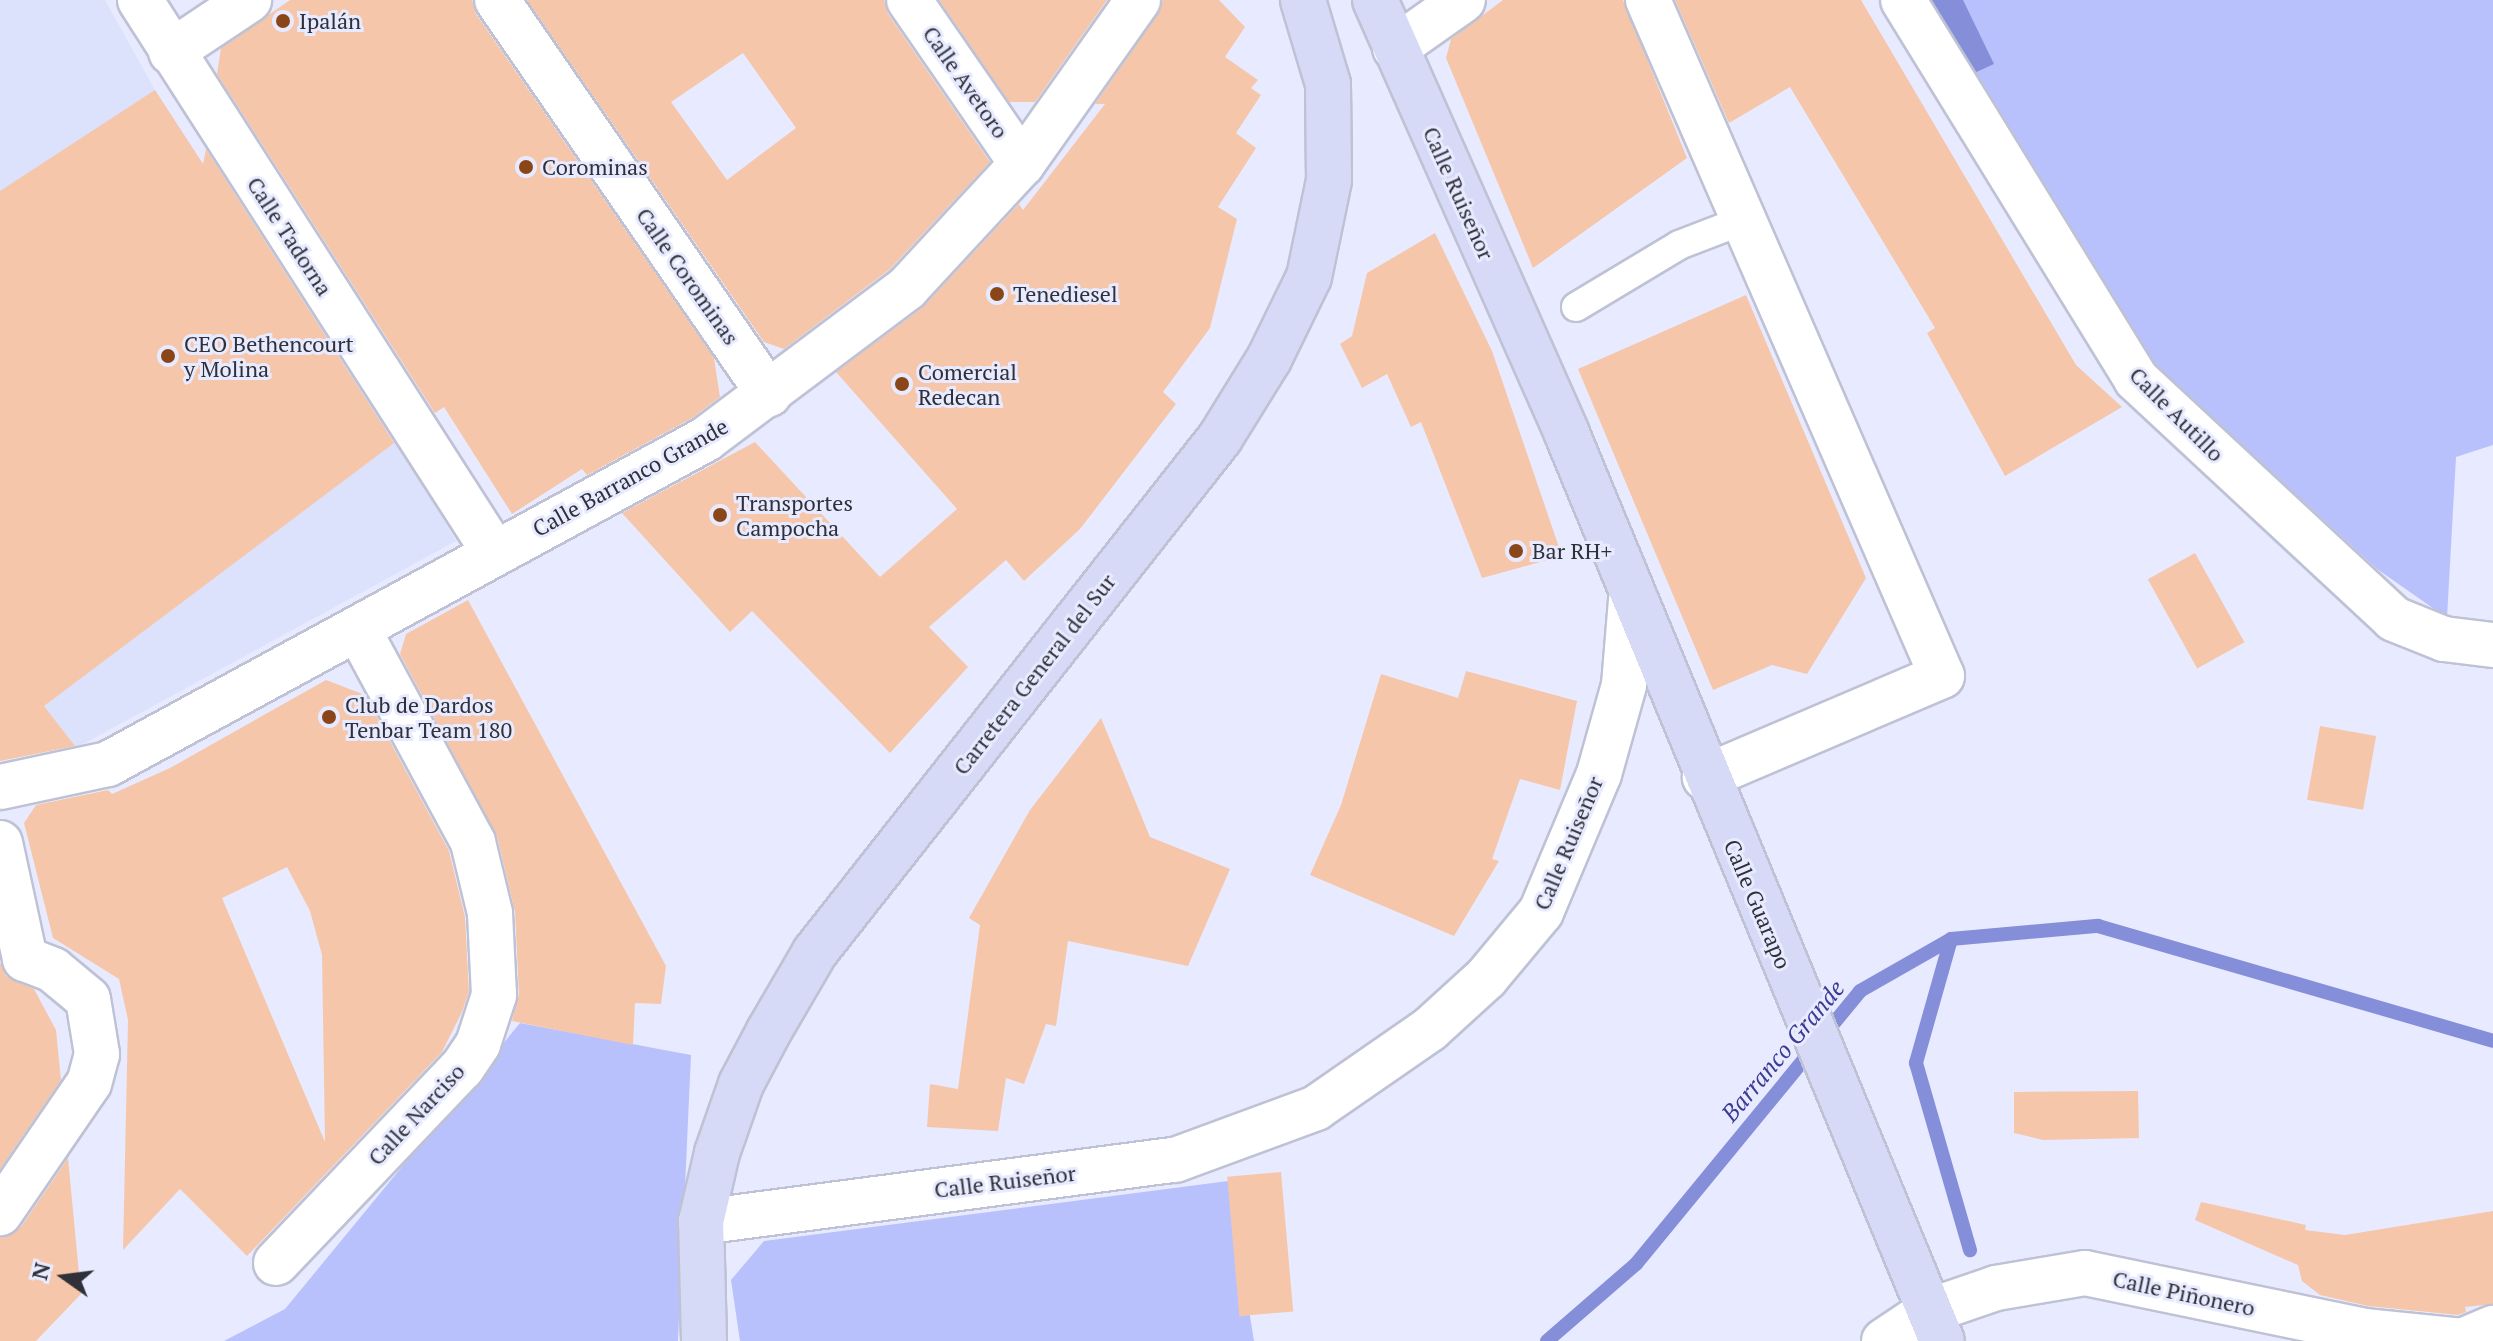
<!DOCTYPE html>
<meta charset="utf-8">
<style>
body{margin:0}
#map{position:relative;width:2493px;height:1341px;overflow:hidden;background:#e8ebff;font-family:"PT Serif",serif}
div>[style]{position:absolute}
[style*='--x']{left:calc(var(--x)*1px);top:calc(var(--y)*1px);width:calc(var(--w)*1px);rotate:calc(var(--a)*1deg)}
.built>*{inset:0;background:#dce1fc}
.green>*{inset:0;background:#b9c1fc}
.water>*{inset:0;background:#858ed9}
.stream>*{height:14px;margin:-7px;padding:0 7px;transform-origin:7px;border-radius:7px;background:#858ed9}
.building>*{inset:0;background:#f6c6aa;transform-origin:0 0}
.roads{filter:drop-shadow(2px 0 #bec2d4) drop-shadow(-2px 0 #bec2d4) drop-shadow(0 2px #bec2d4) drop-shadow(0 -2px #bec2d4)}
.service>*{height:28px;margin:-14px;padding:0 14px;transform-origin:14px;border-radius:14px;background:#fff}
.minor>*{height:44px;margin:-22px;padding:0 22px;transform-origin:22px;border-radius:22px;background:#fff}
.primary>*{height:44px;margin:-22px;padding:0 22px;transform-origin:22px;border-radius:22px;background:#d6daf6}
.dots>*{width:22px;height:22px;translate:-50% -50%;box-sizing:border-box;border:4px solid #e8ebff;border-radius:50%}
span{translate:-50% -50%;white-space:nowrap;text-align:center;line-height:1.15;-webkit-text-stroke:6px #e8ebff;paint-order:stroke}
.poi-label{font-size:22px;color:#2f3038}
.left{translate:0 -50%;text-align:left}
.street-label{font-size:22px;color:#2f3038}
.water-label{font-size:24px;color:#3b3b94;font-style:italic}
.north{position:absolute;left:24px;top:1237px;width:80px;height:80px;-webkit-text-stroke:6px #e8ebff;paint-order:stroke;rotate:284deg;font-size:22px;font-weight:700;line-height:32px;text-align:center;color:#2f3038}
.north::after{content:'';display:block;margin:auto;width:28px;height:36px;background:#2f3038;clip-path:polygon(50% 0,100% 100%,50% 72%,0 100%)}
</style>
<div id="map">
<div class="built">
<div style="clip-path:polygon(0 0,105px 0,155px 90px,255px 244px,398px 440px,456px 541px,76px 748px,0 649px)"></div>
</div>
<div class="green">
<div style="clip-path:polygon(1931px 0,2493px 0,2493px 445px,2456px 457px,2447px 618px,2377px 569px,2144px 355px)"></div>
<div style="clip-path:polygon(520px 1023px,691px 1055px,678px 1341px,224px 1341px,285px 1309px)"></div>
<div style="clip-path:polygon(1228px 1181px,1254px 1341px,740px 1341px,731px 1280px,764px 1241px)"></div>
</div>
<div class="water">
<div style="clip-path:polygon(1924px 0,1963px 0,1994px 64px,1959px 80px)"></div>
</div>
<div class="stream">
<div style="--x:1951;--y:939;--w:129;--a:105.8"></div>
<div style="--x:1916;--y:1063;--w:195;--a:73.9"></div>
<div style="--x:1547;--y:1341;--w:118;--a:-40.9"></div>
<div style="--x:1636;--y:1264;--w:353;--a:-50.6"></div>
<div style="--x:1860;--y:991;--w:105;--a:-29.7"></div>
<div style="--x:1951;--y:939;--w:148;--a:-5.1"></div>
<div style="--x:2098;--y:926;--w:411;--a:16.2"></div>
</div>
<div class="building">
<div style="clip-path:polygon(290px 0,472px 0,476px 14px,714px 358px,720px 397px,692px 418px,587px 475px,582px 469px,512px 514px,444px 407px,435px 413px,217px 74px,221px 48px)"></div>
<div style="clip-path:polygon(evenodd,527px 0,884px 0,888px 14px,990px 162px,890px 269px,784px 349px,764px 342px,527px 0,743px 53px,796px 128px,727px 180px,671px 102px,743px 53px)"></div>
<div style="clip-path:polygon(939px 0,1107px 0,1035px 102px,1009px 102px)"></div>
<div style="clip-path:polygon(1163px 0,1219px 0,1245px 27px,1225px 57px,1258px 80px,1251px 88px,1261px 95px,1236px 133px,1256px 148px,1218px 207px,1237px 219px,1210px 328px,1163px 392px,1176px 404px,1080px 529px,1024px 581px,1006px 560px,929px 627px,968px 667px,890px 753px,752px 611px,730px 632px,622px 513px,755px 442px,880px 577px,957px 509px,836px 372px,922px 308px,1019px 204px,1023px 210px,1105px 104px,1095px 104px,1158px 14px)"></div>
<div style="clip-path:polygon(1503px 0,1623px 0,1687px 158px,1533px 268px,1446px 58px,1451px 39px)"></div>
<div style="clip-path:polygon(1675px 0,1861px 0,2076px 365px,2122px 407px,2005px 476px,1927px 333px,1935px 328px,1790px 87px,1729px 123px)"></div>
<div style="clip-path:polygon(155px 90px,203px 164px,206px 149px,394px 443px,44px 706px,75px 746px,0 761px,0 191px)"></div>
<div style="clip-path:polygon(1435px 233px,1492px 351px,1562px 556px,1482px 578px,1421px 422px,1411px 427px,1387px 374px,1362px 388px,1340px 344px,1352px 336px,1367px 273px)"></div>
<div style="clip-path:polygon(1746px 295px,1866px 578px,1807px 674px,1772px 665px,1713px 690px,1578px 369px)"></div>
<div style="left:2195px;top:553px;width:102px;height:54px;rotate:61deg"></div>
<div style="clip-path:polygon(468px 600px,666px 966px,661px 1004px,635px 1003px,633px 1045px,512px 1021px,519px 994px,515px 912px,497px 836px,400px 654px,406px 634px)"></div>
<div style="clip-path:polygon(1466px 671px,1577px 701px,1560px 790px,1520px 779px,1492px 859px,1499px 861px,1454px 936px,1310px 875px,1341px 805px,1381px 674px,1458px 698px)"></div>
<div style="clip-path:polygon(evenodd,326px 680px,365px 695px,449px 851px,465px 917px,469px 992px,462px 1012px,442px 1052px,247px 1256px,180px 1189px,123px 1250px,128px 1020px,119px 979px,53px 938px,24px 823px,36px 805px,108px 790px,112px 794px,170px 768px,326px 680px,287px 867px,310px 911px,322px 955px,325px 1142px,222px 898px,287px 867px)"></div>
<div style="clip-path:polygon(1101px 718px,1150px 837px,1230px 869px,1188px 966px,1068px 941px,1056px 1026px,1046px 1024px,1024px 1084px,1006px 1078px,998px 1131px,927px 1127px,930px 1084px,958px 1089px,980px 925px,969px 918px,1030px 810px)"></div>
<div style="left:2320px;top:726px;width:57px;height:75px;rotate:10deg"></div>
<div style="clip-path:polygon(0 962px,6px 976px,34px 989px,56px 1030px,61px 1080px,0 1169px)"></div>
<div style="clip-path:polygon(2138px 1091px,2139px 1138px,2043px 1140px,2014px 1133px,2014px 1092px)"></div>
<div style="clip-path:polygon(68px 1158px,81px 1294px,36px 1341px,0 1341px,0 1238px,21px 1227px)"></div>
<div style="left:1281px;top:1172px;width:140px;height:54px;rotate:85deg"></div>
<div style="clip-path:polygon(2201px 1202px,2306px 1225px,2305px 1230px,2345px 1235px,2493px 1211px,2493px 1304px,2465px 1307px,2466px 1312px,2458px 1315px,2368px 1306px,2320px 1295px,2302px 1281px,2298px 1265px,2195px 1220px)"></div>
</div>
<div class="roads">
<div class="service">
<div style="--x:1576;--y:307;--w:120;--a:-31"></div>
<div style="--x:1679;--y:245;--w:70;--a:-21"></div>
</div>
<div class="minor">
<div style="--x:140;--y:0;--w:656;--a:57.33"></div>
<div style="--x:497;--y:0;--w:479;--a:55.4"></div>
<div style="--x:909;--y:0;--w:199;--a:55.4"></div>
<div style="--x:1648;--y:0;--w:737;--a:66.5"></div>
<div style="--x:1942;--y:676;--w:258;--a:156.9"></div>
<div style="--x:1903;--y:0;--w:445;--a:58.4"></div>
<div style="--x:2136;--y:379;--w:352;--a:42.9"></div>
<div style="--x:2394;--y:619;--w:54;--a:21.8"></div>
<div style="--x:2444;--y:639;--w:49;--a:7"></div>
<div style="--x:1395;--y:48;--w:83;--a:-35.2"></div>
<div style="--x:171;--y:52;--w:94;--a:-33.7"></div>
<div style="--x:0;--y:787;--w:110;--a:-12"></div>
<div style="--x:108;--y:764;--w:681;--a:-28.52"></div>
<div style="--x:706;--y:439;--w:251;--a:-36.9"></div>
<div style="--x:907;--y:288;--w:169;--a:-47.2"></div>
<div style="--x:1022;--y:164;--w:201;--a:-54.7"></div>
<div style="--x:0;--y:843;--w:119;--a:77.8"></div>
<div style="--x:25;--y:959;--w:30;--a:21"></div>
<div style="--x:53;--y:970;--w:45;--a:39.6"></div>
<div style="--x:88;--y:999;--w:56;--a:80.7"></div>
<div style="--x:97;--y:1054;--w:30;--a:105"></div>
<div style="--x:89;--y:1083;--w:158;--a:124.4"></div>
<div style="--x:701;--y:1222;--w:478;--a:-7.5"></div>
<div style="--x:1175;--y:1160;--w:150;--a:-20.2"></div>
<div style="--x:1316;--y:1108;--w:139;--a:-34.7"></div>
<div style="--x:1430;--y:1029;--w:76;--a:-42.3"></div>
<div style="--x:1486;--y:978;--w:86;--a:-50.2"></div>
<div style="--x:1541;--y:912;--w:150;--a:-67.2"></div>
<div style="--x:1599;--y:774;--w:92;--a:-74.3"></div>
<div style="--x:1624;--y:685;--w:86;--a:-85.3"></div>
<div style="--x:276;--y:1263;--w:269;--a:-46.4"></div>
<div style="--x:462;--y:1068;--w:29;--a:-56"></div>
<div style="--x:478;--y:1044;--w:52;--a:-71.9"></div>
<div style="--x:494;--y:995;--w:82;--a:-92.8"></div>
<div style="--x:490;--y:913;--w:73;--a:-103.5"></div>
<div style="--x:473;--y:842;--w:240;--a:-118.4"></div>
<div style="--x:1884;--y:1341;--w:54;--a:-33.7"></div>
<div style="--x:1929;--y:1311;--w:71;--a:-18.9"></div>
<div style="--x:1996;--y:1288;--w:90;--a:-9.6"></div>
<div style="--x:2085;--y:1273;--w:285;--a:11.7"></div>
<div style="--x:2364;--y:1331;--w:99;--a:5.8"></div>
<div style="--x:2462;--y:1341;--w:34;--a:-23"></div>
</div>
<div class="primary">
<div style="--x:1375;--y:0;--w:475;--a:66.1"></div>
<div style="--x:1567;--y:434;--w:981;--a:67.54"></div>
<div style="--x:704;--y:1341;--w:119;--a:-91.4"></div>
<div style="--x:701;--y:1222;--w:71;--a:-76.9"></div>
<div style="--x:717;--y:1153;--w:73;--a:-70.8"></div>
<div style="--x:741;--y:1084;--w:60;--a:-62.2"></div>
<div style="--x:769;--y:1031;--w:91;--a:-59.8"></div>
<div style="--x:815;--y:952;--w:654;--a:-51.76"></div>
<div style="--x:1220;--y:438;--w:93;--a:-58.2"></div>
<div style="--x:1269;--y:359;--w:91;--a:-64"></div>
<div style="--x:1309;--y:277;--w:99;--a:-78.3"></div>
<div style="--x:1329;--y:180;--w:96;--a:-90.6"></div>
<div style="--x:1328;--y:84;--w:88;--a:-106.6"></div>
</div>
</div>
<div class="dots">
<div style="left:283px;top:21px;background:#8a4618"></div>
<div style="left:526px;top:167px;background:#8a4618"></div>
<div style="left:997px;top:294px;background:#8a4618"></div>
<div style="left:168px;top:356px;background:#8a4618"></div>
<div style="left:902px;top:384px;background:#8a4618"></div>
<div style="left:720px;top:515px;background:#8a4618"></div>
<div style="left:1516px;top:551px;background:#8a4618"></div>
<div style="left:329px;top:717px;background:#8a4618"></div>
</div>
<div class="poi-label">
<span class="left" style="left:299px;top:21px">Ipalán</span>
<span class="left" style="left:542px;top:167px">Corominas</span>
<span class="left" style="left:1013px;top:294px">Tenediesel</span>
<span class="left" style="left:184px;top:356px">CEO Bethencourt<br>y Molina</span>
<span class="left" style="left:918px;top:384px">Comercial<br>Redecan</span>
<span class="left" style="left:736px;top:515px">Transportes<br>Campocha</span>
<span class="left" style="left:1532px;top:551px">Bar RH+</span>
<span class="left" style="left:345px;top:717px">Club de Dardos<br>Tenbar Team 180</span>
</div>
<div class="street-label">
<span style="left:966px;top:82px;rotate:55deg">Calle Avetoro</span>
<span style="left:1459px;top:193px;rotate:66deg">Calle Ruiseñor</span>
<span style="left:290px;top:236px;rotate:57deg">Calle Tadorna</span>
<span style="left:688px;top:276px;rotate:55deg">Calle Corominas</span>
<span style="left:2177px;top:414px;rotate:45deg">Calle Autillo</span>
<span style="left:630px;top:477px;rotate:-29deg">Calle Barranco Grande</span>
<span style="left:1034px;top:674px;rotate:-52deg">Carretera General del Sur</span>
<span style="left:1568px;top:843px;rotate:-67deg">Calle Ruiseñor</span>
<span style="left:1758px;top:904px;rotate:67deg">Calle Guarapo</span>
<span style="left:416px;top:1114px;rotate:-47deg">Calle Narciso</span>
<span style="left:1005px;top:1181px;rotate:-7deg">Calle Ruiseñor</span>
<span style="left:2184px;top:1293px;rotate:12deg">Calle Piñonero</span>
</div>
<div class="water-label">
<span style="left:1783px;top:1051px;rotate:-50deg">Barranco Grande</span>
</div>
<div class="north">N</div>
</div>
